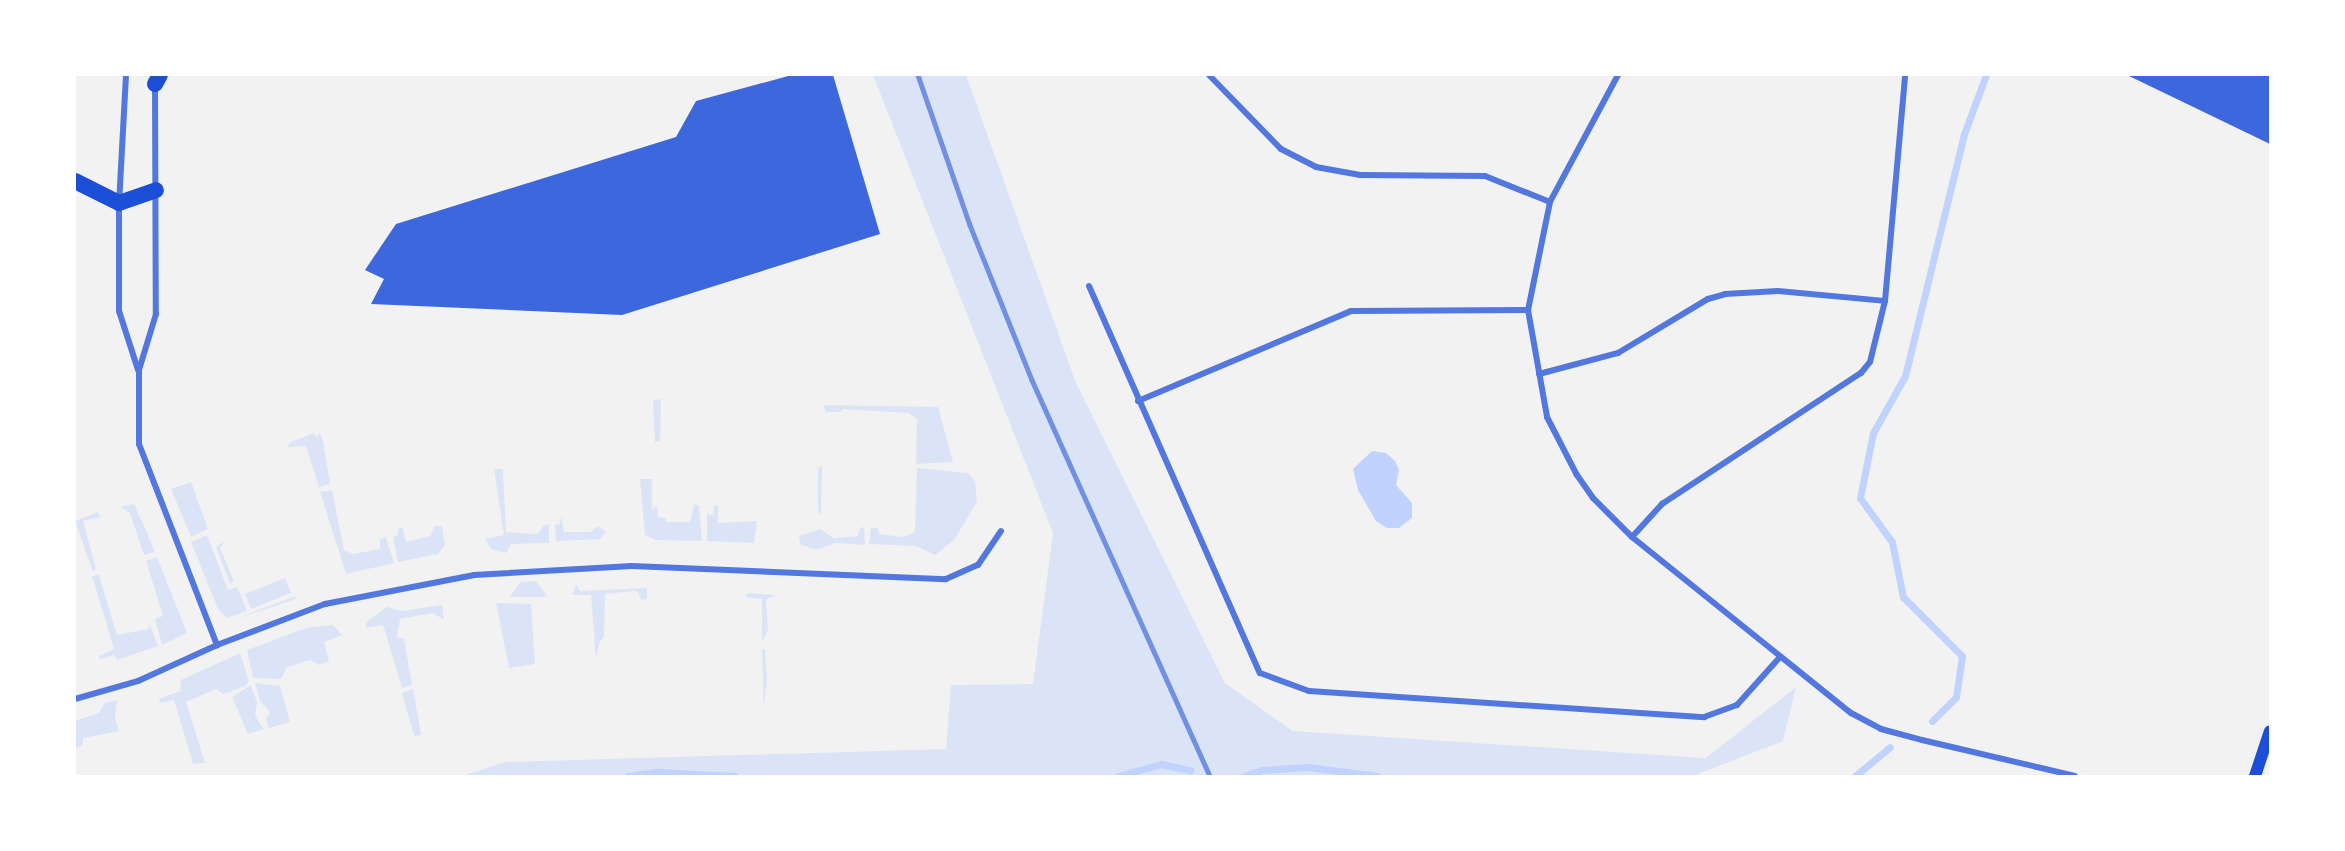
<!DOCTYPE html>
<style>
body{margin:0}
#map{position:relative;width:2345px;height:851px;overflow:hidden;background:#f2f2f2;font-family:"DejaVu Sans",sans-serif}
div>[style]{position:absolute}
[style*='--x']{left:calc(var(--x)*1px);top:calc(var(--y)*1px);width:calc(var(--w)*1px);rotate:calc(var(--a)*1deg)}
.green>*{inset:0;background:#dbe4f7;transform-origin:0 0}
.water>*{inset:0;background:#bfd3fe}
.stream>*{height:7px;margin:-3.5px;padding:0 3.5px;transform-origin:3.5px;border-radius:3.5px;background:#bfd3fe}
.building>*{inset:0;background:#3d67dc}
.minor>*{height:6px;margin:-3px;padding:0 3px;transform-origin:3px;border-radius:3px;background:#5277de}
.secondary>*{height:12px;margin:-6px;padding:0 6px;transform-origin:6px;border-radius:6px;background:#1d4ed8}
.trunk>*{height:16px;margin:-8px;padding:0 8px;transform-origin:8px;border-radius:8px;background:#1d4ed8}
.rail>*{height:4.5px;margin:-2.25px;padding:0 2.25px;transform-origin:2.25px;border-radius:2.25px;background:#7290e2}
span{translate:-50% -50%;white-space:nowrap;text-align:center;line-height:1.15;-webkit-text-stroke:6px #fff;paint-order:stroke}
.frame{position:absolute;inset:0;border:76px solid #fff;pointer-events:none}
</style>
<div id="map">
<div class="green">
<div style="clip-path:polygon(873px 75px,966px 75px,1076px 383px,1225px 683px,1293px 731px,1706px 758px,1796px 687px,1783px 741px,1693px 776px,462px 776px,505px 762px,946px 749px,951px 685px,1033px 684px,1053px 533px)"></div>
<div style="clip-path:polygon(661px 399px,660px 441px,655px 442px,653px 400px)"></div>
<div style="clip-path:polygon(823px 405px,938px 407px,953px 462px,916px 464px,917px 419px,908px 413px,842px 409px,841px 412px,826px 412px)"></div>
<div style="clip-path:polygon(314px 433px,316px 438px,320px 433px,323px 441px,330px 484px,319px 487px,306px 446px,288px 447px,289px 443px)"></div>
<div style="clip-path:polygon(822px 465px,821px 512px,818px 514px,818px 469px)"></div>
<div style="clip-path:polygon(917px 468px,968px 473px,975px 482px,977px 502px,954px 540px,935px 555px,916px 546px,869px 544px,871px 528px,878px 528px,879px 534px,903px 537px,915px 532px)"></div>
<div style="clip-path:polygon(494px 469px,503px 469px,506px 532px,538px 534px,544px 525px,549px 524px,549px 543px,511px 544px,506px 553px,491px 549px,485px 539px,504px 535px)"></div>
<div style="clip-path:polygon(640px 479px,652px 479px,652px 510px,657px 506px,658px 517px,666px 518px,666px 522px,690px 522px,694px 504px,699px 506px,702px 541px,656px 540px,645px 535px)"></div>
<div style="clip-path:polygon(191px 482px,208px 529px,191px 537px,171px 489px)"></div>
<div style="clip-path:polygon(332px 490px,344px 550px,353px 554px,380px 549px,380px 539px,386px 537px,394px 563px,346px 574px,320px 492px)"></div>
<div style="clip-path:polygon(134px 504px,151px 542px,155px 552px,144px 555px,130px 513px,121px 507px)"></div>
<div style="clip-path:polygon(714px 506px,718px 506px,718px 523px,757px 521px,754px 543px,707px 541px,707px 514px,713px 515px)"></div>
<div style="clip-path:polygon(98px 512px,100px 517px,83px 521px,96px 569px,93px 572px,75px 521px)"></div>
<div style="clip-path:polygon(561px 516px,564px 532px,590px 532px,599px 526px,606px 532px,600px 539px,556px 541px,555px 525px,560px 524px)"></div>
<div style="clip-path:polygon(435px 526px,442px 526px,445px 545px,438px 554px,398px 562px,393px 537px,398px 535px,398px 529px,402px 527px,406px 542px,430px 536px)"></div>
<div style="clip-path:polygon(864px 527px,865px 545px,835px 543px,816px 550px,800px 544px,799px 536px,820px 529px,833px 538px,845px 537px,858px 536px,860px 528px)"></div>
<div style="clip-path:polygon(207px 535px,228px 590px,237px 587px,247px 611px,227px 618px,218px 609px,191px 542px)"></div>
<div style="clip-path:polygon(226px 541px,220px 548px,234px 582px,230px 583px,216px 547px)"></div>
<div style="clip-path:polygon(157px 557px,187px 633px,162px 645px,155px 619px,163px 616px,146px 561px)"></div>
<div style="clip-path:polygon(99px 575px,117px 635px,148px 629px,149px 623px,158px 646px,117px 660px,114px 655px,100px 659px,99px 656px,114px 649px,92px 576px)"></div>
<div style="left:285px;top:578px;width:16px;height:43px;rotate:68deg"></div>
<div style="clip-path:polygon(536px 581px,548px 597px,510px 597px,520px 582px)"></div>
<div style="clip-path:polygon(576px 584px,580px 591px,647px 588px,647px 599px,641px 600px,638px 592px,634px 591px,605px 594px,604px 637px,599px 643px,596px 658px,591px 595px,572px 595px)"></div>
<div style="clip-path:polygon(748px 593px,775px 595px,766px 600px,768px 629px,762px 642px,762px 599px,745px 597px)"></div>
<div style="clip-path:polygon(293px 597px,298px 598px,233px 620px,248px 614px)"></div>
<div style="clip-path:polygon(496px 603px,531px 604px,535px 664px,509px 668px)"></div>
<div style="clip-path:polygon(442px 605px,444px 620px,433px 613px,400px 619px,397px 638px,404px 638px,412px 685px,402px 688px,383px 625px,366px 628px,366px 622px,387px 607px,401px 611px)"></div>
<div style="clip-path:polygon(333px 625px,342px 635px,324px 642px,329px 661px,319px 665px,310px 660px,287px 667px,281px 679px,253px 678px,247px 650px,306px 628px)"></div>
<div style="clip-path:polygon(762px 649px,765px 649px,767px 678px,764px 708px)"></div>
<div style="clip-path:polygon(240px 653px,249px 681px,245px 686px,224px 694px,216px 689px,186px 702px,205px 763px,193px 764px,174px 700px,160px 703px,159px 699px,180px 691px,181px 680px)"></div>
<div style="clip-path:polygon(255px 683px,280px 686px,290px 722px,269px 728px,266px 719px,270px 712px,260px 701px)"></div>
<div style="clip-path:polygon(251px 685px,257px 702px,255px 716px,264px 729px,248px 734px,232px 697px)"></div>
<div style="clip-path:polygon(413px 689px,421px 735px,414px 736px,402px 693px)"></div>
<div style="clip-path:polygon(117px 700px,115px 718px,119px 731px,83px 738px,83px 745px,75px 749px,75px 721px,99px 713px,105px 703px)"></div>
</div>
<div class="water">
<div style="clip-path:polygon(1372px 451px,1386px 453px,1395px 461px,1399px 470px,1396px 485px,1412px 503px,1412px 518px,1399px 528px,1387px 528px,1376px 521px,1358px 490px,1353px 469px)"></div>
</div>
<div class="stream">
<div style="--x:1932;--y:721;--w:34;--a:-45"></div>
<div style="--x:1956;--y:697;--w:41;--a:-81.7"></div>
<div style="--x:1962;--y:656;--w:83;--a:-135"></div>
<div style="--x:1903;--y:597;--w:56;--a:-101.3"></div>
<div style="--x:1892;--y:542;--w:54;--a:-126"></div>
<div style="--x:1860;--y:498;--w:66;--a:-78.7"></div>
<div style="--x:1873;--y:433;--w:65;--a:-60.7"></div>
<div style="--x:1905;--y:376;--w:249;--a:-76.3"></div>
<div style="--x:1964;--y:134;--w:63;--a:-69.6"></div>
<div style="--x:628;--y:776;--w:30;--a:-8"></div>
<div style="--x:658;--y:772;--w:77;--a:3"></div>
<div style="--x:1118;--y:776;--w:45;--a:-15.6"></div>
<div style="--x:1161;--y:764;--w:30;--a:12"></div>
<div style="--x:1244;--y:776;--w:19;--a:-18"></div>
<div style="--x:1262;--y:770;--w:45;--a:-3.8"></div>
<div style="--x:1307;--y:767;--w:71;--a:7.3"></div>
<div style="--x:1855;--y:776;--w:45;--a:-39.6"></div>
</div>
<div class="building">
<div style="clip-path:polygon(792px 75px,833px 75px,880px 234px,622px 315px,371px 304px,384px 279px,365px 270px,396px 224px,676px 137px,696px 101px)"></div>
<div style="clip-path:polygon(2127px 75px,2270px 75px,2270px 144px)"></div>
</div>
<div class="minor">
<div style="--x:126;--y:75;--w:128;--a:93.1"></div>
<div style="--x:119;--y:203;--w:108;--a:90"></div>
<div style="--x:119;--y:311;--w:62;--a:72.1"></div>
<div style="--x:1209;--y:75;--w:103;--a:45.8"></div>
<div style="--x:1281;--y:149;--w:39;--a:27"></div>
<div style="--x:1316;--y:167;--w:45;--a:10.3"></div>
<div style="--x:1360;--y:175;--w:125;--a:0.5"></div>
<div style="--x:1485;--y:176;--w:70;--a:21.8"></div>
<div style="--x:1618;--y:75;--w:144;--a:118.2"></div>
<div style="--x:1550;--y:202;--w:110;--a:101.5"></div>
<div style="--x:1528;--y:310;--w:109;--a:79.9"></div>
<div style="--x:1547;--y:417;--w:65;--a:62.7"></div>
<div style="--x:1577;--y:475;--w:28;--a:55"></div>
<div style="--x:1593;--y:498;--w:55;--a:45"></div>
<div style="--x:1632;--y:537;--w:281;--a:38.8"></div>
<div style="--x:1851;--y:713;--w:34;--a:28"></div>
<div style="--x:1881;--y:729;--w:42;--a:15"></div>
<div style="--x:1922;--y:740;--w:157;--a:13.2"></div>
<div style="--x:155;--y:84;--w:230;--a:89.8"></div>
<div style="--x:156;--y:314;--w:59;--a:106.9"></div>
<div style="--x:139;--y:370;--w:74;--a:90"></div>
<div style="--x:139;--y:444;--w:216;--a:68.8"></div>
<div style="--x:1089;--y:286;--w:423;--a:66.2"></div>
<div style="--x:1260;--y:673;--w:52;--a:20.2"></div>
<div style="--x:1309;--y:691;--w:396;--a:3.8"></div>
<div style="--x:1704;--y:717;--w:35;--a:-20"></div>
<div style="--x:1737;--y:705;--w:64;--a:-48.1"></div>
<div style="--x:1539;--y:374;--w:82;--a:-14.9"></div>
<div style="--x:1618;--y:353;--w:105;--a:-31"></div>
<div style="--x:1708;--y:299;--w:18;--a:-16"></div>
<div style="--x:1725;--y:294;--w:53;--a:-3.2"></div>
<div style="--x:1778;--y:291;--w:107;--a:5.3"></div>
<div style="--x:1138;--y:401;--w:231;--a:-22.9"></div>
<div style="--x:1351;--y:311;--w:177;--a:-0.3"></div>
<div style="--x:1632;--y:537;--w:45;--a:-47.7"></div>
<div style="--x:1662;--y:504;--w:238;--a:-33.4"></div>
<div style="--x:1861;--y:373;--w:14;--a:-51"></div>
<div style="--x:1870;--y:362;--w:63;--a:-76.2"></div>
<div style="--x:1885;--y:301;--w:227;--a:-84.9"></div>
<div style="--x:75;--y:699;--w:66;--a:-15.9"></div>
<div style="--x:138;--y:681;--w:87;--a:-24.5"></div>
<div style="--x:217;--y:645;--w:116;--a:-20.8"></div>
<div style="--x:325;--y:604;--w:152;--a:-11"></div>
<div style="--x:474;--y:575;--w:158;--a:-3.3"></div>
<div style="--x:632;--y:566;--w:314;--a:2.4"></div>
<div style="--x:946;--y:579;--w:35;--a:-24"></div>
<div style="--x:978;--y:565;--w:41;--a:-55.9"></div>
</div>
<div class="secondary">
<div style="--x:2255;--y:776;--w:47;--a:-71.6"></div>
</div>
<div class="trunk">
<div style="--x:155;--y:84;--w:10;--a:-61"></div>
<div style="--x:75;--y:181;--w:49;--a:26.6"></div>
<div style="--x:119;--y:203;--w:39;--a:-19"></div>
</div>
<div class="rail">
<div style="--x:918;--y:75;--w:159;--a:70.9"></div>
<div style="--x:970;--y:225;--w:167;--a:68.2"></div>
<div style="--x:1032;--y:380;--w:434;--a:65.8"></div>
</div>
<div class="frame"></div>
</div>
